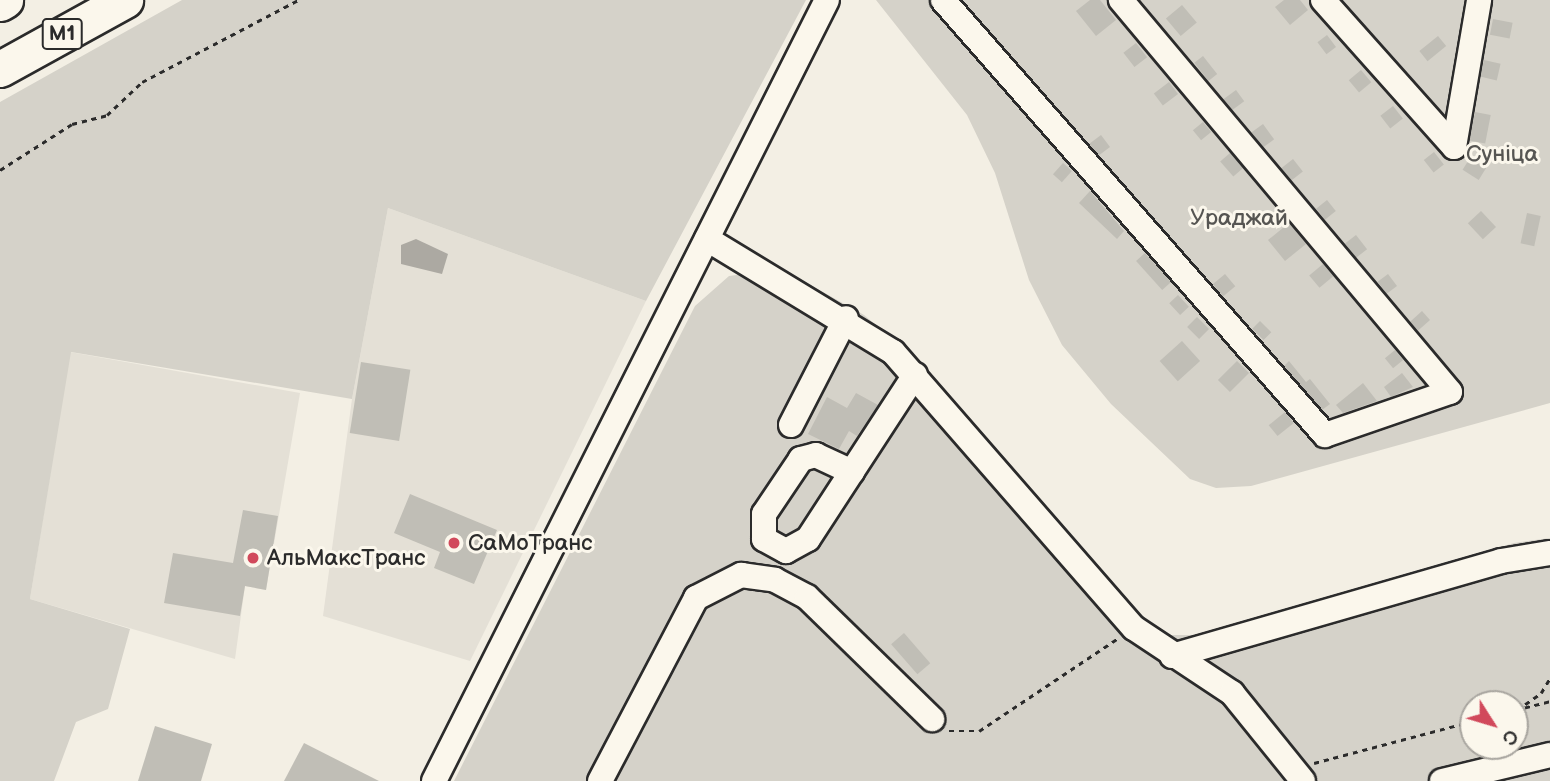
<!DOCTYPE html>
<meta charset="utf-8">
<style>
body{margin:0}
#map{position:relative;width:1550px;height:781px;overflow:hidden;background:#f3efe4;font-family:"Balsamiq Sans",sans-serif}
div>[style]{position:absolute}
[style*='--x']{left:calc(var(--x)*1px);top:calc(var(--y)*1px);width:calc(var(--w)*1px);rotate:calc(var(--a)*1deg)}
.built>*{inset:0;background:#e4e0d6}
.green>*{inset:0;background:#d5d2c9}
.water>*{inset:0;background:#aca9a2}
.building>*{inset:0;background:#c0beb6;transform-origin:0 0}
.path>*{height:2.5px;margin-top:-1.25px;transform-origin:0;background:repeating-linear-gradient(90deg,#2b2b2b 0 5px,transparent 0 10px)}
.roads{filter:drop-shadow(2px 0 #2b2b2b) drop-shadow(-2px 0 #2b2b2b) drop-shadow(0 2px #2b2b2b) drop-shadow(0 -2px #2b2b2b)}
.minor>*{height:24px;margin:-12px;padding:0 12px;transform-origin:12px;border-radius:12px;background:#fbf7ec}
.highway>*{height:35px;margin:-17.5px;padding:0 17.5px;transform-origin:17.5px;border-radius:17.5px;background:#fbf7ec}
.dots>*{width:19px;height:19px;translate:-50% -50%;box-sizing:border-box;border:4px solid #fbf7ec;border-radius:50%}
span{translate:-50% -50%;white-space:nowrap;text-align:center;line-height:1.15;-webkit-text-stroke:6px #fbf7ec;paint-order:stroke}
.shield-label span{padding:2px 5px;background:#fbf7ec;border:2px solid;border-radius:5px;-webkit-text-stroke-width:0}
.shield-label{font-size:21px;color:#2b2b2b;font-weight:700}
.park-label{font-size:23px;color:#565552}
.poi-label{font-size:23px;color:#2b2b2b}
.left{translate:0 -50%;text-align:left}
.north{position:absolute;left:1459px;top:690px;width:70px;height:70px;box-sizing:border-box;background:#fbf7ec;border:2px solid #a8a59f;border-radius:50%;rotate:127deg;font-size:19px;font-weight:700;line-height:28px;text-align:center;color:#2b2b2b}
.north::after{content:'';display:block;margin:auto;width:24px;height:32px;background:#d1495b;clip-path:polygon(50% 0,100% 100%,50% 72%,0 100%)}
</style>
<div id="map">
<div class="built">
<div style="clip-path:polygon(388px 208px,646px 301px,470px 661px,323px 616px,352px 399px)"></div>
<div style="clip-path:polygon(70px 352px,300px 393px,266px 590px,245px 586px,235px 659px,30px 599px)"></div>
</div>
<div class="green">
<div style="clip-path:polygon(182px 0,806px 0,646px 301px,388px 208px,352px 399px,71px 352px,30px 599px,130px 629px,108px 709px,76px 722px,54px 781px,0 781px,0 102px)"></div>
<div style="clip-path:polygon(876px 0,1550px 0,1550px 403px,1251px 486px,1216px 488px,1190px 479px,1111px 404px,1062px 345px,1029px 280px,995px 173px,967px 115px)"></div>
<div style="clip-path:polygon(evenodd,782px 269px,864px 315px,911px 354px,1130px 607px,1164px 635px,1201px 635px,1514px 543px,1550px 538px,1550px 781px,454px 781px,695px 306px,729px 276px,782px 269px,1473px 704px,1515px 704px,1515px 746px,1473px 746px,1473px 704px)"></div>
</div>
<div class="water">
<div style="clip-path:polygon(416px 239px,448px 254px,442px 274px,401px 264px,401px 245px)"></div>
</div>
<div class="building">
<div style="clip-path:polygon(1090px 0,1100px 0,1116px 20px,1096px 36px,1076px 11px)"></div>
<div style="clip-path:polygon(1284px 0,1300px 0,1308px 10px,1290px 25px,1275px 7px)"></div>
<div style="left:1182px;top:5px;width:23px;height:21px;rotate:50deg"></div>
<div style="left:1493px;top:19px;width:20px;height:16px;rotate:11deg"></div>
<div style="left:1327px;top:35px;width:15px;height:12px;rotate:53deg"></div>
<div style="left:1438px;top:36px;width:13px;height:24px;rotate:51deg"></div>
<div style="left:1136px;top:43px;width:18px;height:16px;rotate:52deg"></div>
<div style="left:1203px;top:56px;width:23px;height:11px;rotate:52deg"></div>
<div style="left:1484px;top:60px;width:17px;height:17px;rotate:13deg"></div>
<div style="left:1361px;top:70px;width:16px;height:16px;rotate:50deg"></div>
<div style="left:1169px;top:82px;width:15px;height:19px;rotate:53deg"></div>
<div style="left:1236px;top:90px;width:14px;height:16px;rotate:54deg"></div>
<div style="left:1393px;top:106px;width:16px;height:16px;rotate:52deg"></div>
<div style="left:1475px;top:112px;width:16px;height:29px;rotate:11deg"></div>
<div style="left:1203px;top:122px;width:13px;height:13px;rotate:51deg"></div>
<div style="left:1263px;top:124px;width:19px;height:14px;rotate:54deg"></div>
<div style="left:1101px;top:135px;width:15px;height:15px;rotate:53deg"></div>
<div style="left:1434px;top:152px;width:16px;height:13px;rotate:52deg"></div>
<div style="left:1230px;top:153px;width:20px;height:13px;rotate:49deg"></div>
<div style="left:1470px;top:158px;width:19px;height:14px;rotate:32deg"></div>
<div style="left:1293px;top:159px;width:16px;height:15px;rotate:52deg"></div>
<div style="left:1063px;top:163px;width:12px;height:15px;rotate:42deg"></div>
<div style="clip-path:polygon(1090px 191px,1124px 231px,1117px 239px,1079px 203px)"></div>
<div style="left:1327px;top:200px;width:14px;height:14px;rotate:51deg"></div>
<div style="left:1481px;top:211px;width:22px;height:18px;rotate:47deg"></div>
<div style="left:1527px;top:213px;width:14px;height:31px;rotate:12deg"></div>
<div style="left:1289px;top:223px;width:27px;height:27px;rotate:51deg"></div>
<div style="left:1356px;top:235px;width:18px;height:14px;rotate:52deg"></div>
<div style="left:1145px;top:253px;width:39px;height:12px;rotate:48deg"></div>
<div style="left:1323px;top:264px;width:16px;height:18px;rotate:50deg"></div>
<div style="left:1225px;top:274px;width:16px;height:16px;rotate:50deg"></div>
<div style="left:1388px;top:274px;width:15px;height:13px;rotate:53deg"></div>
<div style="left:1178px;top:295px;width:16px;height:12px;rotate:47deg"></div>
<div style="left:1422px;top:311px;width:12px;height:16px;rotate:48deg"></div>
<div style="left:1197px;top:317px;width:17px;height:14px;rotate:45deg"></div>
<div style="left:1260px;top:321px;width:16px;height:11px;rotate:45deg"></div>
<div style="left:1182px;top:341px;width:27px;height:30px;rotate:48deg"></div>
<div style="left:1395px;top:350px;width:13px;height:13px;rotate:51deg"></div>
<div style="left:1237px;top:361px;width:17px;height:27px;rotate:45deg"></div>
<div style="clip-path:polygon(1289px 361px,1306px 382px,1310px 379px,1330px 404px,1322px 410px,1284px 366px)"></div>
<div style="left:361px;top:362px;width:50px;height:72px;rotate:9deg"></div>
<div style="clip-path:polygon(1402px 373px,1413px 387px,1391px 397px,1384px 387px)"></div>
<div style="clip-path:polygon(1363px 383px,1377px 401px,1343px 413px,1336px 405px)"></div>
<div style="clip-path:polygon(856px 393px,878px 405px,857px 436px,849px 431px,839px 449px,808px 434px,827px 397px,847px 408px)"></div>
<div style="left:1285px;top:412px;width:14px;height:21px;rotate:51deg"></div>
<div style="clip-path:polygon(410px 494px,497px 530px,474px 584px,434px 568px,440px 552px,394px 533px)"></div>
<div style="clip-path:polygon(243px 510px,278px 516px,266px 590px,245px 586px,240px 616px,164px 603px,173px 553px,233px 563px)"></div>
<div style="left:904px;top:633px;width:40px;height:17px;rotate:49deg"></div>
<div style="clip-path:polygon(155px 726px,212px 744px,201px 781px,138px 781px)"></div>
<div style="clip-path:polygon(304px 743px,379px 781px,284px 781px)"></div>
</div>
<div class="path">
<div style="--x:0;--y:170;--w:85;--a:-32.6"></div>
<div style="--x:72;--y:124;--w:36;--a:-14"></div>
<div style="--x:107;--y:115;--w:48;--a:-43.3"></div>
<div style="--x:142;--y:82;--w:176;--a:-27.7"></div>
<div style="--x:1515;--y:710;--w:36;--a:-14"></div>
<div style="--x:1517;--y:710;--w:29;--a:-35"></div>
<div style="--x:1541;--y:693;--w:17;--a:-59"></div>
<div style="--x:949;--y:731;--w:30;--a:0"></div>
<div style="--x:979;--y:731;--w:166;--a:-33.7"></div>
<div style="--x:1314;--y:763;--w:164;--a:-14.8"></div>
</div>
<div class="roads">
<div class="minor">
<div style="--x:943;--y:0;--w:579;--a:48.71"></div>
<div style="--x:1325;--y:435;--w:132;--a:-19"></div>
<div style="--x:1450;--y:392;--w:512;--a:-130.01"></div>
<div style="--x:1323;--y:0;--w:197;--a:48.3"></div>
<div style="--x:1454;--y:147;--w:149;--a:-80.3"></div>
<div style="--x:707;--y:239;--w:218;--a:31.3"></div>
<div style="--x:893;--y:352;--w:366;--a:48.9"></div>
<div style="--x:1134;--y:628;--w:118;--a:33.6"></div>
<div style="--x:1232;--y:693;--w:113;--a:51.1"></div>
<div style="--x:791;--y:425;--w:120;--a:-62.8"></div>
<div style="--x:852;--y:472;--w:40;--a:-155"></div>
<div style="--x:816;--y:455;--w:16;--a:165"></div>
<div style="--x:801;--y:459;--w:66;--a:123.9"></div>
<div style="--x:764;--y:514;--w:25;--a:90"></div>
<div style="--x:764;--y:539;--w:25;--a:29"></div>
<div style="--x:786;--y:551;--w:25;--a:-29"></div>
<div style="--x:808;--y:539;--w:196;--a:-56.9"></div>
<div style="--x:1172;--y:656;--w:342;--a:-16.1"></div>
<div style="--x:1501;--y:561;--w:50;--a:-9.3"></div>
<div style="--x:434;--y:781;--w:874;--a:-63.29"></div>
<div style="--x:600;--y:781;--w:207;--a:-62.3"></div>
<div style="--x:696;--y:598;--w:51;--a:-27.1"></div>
<div style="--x:741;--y:575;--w:34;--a:8"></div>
<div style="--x:775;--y:580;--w:36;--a:28"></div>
<div style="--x:807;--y:597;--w:175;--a:44.3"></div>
<div style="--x:1442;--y:781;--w:111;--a:-13.5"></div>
</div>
<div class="highway">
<div style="--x:0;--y:3;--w:6;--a:-31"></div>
<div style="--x:0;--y:69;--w:143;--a:-28.9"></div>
</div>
</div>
<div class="dots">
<div style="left:454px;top:543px;background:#d1495b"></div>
<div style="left:253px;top:558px;background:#d1495b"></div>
</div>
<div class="shield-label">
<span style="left:62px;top:34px">М1</span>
</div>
<div class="park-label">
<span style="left:1502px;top:154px">Суніца</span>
<span style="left:1239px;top:218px">Ураджай</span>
</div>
<div class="poi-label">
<span class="left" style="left:468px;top:543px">СаМоТранс</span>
<span class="left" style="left:267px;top:558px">АльМаксТранс</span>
</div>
<div class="north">С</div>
</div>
